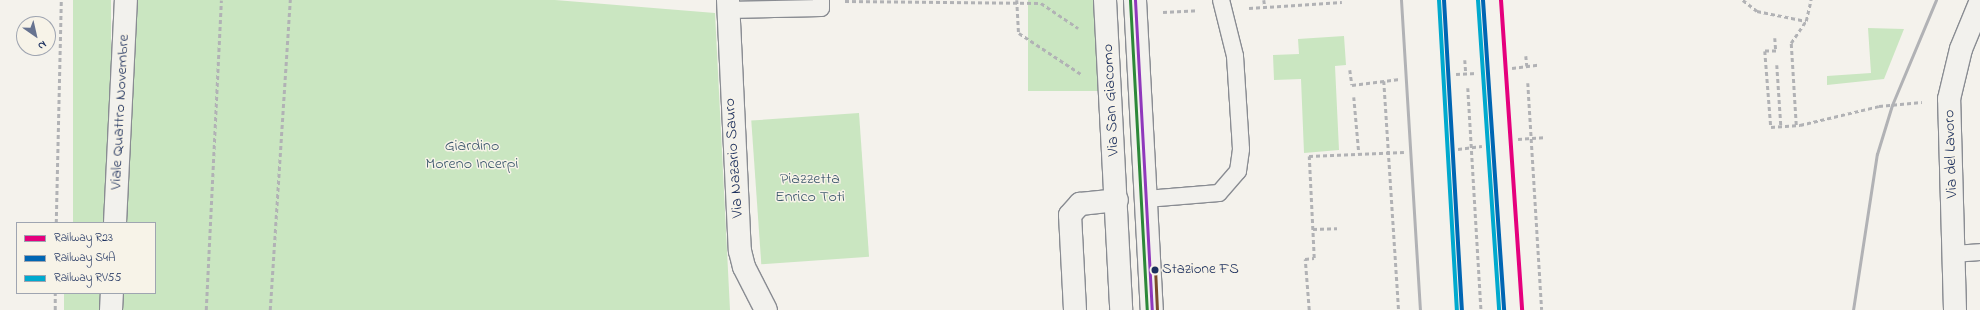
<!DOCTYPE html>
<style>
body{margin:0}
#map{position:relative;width:1980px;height:310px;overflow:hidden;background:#f4f2ec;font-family:"Indie Flower",sans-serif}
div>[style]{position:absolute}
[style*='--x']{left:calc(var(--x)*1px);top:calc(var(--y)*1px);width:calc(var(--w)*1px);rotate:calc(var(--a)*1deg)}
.green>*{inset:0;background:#cae6c1;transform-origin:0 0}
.path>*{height:2.5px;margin-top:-1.25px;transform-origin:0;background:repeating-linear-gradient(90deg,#b1b2b5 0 4px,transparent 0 7px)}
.roads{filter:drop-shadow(1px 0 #898c92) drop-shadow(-1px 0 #898c92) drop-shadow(0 1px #898c92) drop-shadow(0 -1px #898c92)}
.lane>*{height:16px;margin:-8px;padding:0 8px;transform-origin:8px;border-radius:8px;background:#f2f1ed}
.street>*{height:22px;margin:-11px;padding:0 11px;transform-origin:11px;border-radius:11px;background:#f2f1ed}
.secondary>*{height:22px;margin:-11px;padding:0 11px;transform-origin:11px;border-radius:11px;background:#f2f1ed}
.rail>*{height:3px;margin:-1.5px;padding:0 1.5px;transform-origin:1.5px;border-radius:1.5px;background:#b1b2b5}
.bus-1>*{height:3px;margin:-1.5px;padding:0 1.5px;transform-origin:1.5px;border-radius:1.5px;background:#8f38bc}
.bus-2>*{height:3px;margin:-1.5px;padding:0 1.5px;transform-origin:1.5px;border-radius:1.5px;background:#2c8839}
.bus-3>*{height:3px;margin:-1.5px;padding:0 1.5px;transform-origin:1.5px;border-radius:1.5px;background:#7a4b2a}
.rail-1>*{height:4px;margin:-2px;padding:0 2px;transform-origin:2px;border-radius:2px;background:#e5007d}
.rail-2>*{height:4px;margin:-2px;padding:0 2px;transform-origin:2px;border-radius:2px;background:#0066b3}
.rail-3>*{height:4px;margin:-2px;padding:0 2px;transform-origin:2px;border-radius:2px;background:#00a9ce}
.dots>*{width:11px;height:11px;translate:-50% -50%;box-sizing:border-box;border:2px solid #f7f3e8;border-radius:50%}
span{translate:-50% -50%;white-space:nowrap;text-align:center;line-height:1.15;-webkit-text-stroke:3px #f7f3e8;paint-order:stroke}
.bus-label{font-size:15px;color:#1b2f5e}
.left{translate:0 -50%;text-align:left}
.street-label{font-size:16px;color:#1b2f5e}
.park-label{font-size:16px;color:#3e5a6e}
.legend{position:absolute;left:16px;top:222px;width:140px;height:72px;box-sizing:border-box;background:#f7f3e8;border:1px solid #9fa5b1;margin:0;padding:5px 7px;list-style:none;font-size:12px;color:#1b2f5e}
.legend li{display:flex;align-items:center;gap:8px;height:20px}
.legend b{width:20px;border:1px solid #9fa5b1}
.north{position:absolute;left:16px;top:16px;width:40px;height:40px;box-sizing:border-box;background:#f7f3e8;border:1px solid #9fa5b1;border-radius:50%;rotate:146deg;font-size:11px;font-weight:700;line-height:16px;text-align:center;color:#1b2f5e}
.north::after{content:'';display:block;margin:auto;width:14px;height:18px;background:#677390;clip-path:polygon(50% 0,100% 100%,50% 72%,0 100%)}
</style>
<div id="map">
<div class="green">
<div style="left:73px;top:0;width:38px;height:223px"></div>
<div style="clip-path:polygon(138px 0,555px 0,715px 13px,730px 310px,121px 310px,122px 293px,155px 293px,155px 223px,126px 223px)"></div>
<div style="left:1028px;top:0;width:72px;height:91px"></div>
<div style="clip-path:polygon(1868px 28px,1904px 29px,1884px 79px,1827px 85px,1827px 76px,1871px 73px)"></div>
<div style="clip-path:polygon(1344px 36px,1346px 65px,1335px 66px,1339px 150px,1304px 153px,1301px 79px,1274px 80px,1273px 55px,1299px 54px,1298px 39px)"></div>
<div style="left:859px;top:113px;width:144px;height:108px;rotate:86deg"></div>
<div style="left:64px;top:293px;width:36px;height:17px"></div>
</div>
<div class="path">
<div style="--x:1017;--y:0;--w:33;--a:87"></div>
<div style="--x:1019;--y:33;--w:74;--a:33.5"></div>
<div style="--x:1264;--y:0;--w:7;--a:82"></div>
<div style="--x:1743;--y:0;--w:18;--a:38"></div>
<div style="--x:1757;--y:11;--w:50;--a:11.5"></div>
<div style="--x:845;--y:1;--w:196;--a:0.6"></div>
<div style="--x:1041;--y:3;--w:45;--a:34"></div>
<div style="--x:1249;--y:8;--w:93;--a:-3.7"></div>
<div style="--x:1163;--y:12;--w:35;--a:-3"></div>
<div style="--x:1775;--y:38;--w:13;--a:86"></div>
<div style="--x:1776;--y:51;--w:11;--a:180"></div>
<div style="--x:1765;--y:51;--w:76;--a:85.5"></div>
<div style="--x:1771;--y:127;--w:29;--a:-4"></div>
<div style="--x:1800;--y:125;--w:81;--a:-13.5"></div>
<div style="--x:1879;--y:106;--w:43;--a:-5.3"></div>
<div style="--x:1526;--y:56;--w:10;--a:84"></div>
<div style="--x:1465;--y:60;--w:14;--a:86"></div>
<div style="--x:1777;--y:65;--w:61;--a:86.2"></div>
<div style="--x:1512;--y:68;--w:26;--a:-7"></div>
<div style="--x:1350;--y:70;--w:15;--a:82"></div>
<div style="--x:1352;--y:85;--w:48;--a:-7.1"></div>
<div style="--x:1456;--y:74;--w:21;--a:-3"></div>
<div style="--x:1384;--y:81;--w:229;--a:86.3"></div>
<div style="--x:1528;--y:83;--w:227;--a:86.5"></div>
<div style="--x:1468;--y:88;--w:222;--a:86.6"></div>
<div style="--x:1354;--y:97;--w:56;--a:84.9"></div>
<div style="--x:1796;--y:125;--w:82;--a:-93.5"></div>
<div style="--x:1791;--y:43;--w:27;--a:-56"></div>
<div style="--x:1806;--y:21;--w:22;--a:-77"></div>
<div style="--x:1518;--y:139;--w:26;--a:-4"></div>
<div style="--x:1458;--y:149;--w:24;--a:-7"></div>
<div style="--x:56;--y:223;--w:223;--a:-88.7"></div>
<div style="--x:1313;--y:229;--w:24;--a:-2"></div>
<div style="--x:55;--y:310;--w:17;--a:-90"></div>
<div style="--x:206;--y:310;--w:310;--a:-87.2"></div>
<div style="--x:270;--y:310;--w:311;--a:-86.3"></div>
<div style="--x:1309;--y:310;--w:51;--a:-94.5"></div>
<div style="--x:1305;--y:259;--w:9;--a:-6"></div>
<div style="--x:1314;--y:258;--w:102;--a:-92.8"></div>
<div style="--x:1309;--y:156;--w:95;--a:-2.4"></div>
</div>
<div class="roads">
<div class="lane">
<div style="--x:728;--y:10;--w:93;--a:-1.2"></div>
<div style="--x:821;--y:8;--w:8;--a:-90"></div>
<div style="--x:1146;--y:199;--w:73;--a:-4.7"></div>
<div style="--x:1219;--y:193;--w:29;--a:-49"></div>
<div style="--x:1238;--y:171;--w:22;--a:-82"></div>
<div style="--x:1241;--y:149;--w:93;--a:-93.7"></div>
<div style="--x:1235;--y:56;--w:58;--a:-104"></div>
<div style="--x:1953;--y:254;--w:27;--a:-4"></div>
</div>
<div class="street">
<div style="--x:728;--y:0;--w:251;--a:87.3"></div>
<div style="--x:740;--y:251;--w:16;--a:76"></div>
<div style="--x:744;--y:267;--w:48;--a:62.9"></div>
<div style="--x:115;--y:223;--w:223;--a:-87.2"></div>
<div style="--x:111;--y:310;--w:17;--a:-87"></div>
<div style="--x:1075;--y:310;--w:95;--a:-93"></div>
<div style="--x:1070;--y:215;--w:15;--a:-48"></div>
<div style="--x:1080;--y:204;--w:37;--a:-6"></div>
<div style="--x:1955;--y:310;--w:211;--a:-91.6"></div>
<div style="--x:1949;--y:99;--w:51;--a:-76.5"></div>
<div style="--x:1961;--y:49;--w:50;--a:-67.6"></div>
</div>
<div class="secondary">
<div style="--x:1105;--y:0;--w:310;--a:87"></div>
<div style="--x:1135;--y:0;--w:310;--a:86.9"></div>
</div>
</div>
<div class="rail">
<div style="--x:1401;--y:0;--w:311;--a:86.5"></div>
<div style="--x:1853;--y:310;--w:158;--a:-81.3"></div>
<div style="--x:1877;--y:154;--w:51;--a:-73"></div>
<div style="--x:1892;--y:105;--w:114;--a:-67.3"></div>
</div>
<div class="bus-1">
<div style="--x:1135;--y:0;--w:310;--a:86.9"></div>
</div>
<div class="bus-2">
<div style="--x:1130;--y:0;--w:310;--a:86.9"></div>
</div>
<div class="bus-3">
<div style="--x:1155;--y:268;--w:42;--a:87.3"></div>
</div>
<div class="rail-1">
<div style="--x:1501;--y:0;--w:311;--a:86.1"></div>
</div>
<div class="rail-2">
<div style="--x:1444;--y:0;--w:311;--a:86.7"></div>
<div style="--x:1483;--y:0;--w:311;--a:86.1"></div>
</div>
<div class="rail-3">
<div style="--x:1439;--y:0;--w:311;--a:86.7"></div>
<div style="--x:1478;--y:0;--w:311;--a:86.1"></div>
</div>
<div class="dots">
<div style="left:1155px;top:270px;background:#1b2f5e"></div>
</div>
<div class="bus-label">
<span class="left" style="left:1162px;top:270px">Stazione FS</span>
</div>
<div class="street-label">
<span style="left:1111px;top:100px;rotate:-93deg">Via San Giacomo</span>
<span style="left:120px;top:112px;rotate:-87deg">Viale Quattro Novembre</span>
<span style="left:1951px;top:154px;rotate:-92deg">Via del Lavoro</span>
<span style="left:734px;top:158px;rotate:-94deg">Via Nazario Sauro</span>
</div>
<div class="park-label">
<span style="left:472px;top:155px">Giardino<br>Moreno Incerpi</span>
<span style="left:810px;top:188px">Piazzetta<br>Enrico Toti</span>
</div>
<ul class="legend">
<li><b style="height:5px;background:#e5007d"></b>Railway R23</li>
<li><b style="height:5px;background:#0066b3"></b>Railway S4A</li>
<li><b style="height:5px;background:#00a9ce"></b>Railway RV55</li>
</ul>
<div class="north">N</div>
</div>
